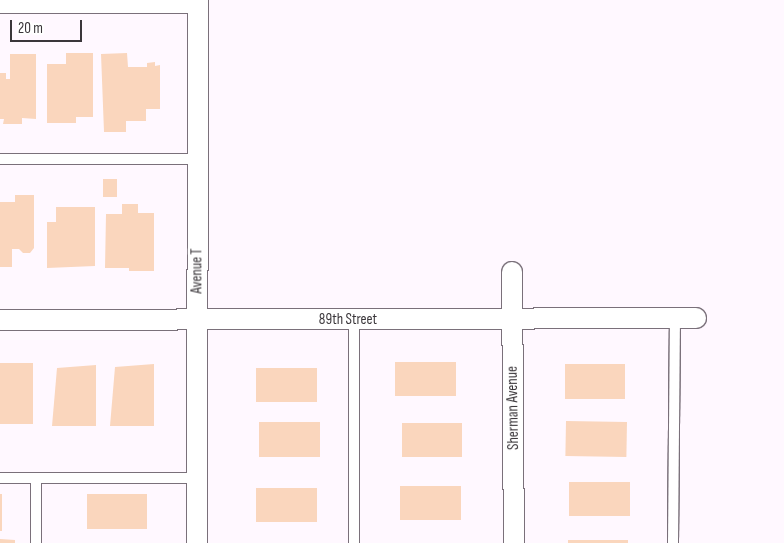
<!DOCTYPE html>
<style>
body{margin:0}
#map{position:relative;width:784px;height:543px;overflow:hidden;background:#fff8ff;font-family:"Sofia Sans Condensed",sans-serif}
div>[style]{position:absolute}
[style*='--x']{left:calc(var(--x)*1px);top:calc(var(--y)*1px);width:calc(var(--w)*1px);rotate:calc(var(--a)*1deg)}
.building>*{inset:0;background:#fad6bd;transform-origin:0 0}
.roads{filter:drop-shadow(1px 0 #7a707a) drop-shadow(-1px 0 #7a707a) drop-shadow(0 1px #7a707a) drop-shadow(0 -1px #7a707a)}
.lane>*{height:10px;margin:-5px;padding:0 5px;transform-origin:5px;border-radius:5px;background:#fff}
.street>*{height:20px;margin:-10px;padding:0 10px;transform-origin:10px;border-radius:10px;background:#fff}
span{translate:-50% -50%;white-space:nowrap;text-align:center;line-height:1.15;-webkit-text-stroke:4.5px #fff;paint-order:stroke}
.street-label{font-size:15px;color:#3a363a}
.scale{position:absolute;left:10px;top:20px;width:72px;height:22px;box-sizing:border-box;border:2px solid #3a363a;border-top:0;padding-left:6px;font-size:15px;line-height:18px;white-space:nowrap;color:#3a363a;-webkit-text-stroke:4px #fff;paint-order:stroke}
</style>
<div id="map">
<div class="building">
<div style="clip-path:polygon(66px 53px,93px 53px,93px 117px,76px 117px,76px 123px,47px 123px,47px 64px,66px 64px)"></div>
<div style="clip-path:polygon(127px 53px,128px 67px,147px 67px,147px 63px,155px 62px,155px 66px,160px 65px,160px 109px,146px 109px,146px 121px,126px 121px,126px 132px,104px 132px,101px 54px)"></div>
<div style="clip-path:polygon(10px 54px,36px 54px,36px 119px,22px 118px,22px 124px,3px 124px,4px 119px,0 119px,0 73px,6px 73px,6px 79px,10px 79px)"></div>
<div style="left:103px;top:179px;width:14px;height:18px"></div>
<div style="clip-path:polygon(15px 195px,34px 195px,34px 248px,30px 253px,23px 253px,19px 249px,12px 249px,12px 267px,0 267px,0 202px,15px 202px)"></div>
<div style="clip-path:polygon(122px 204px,138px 204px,138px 213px,154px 213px,154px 271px,129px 271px,129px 268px,105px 268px,106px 214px,122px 214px)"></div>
<div style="clip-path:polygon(56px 207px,95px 207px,95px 266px,47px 268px,47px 222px,56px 222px)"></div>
<div style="left:395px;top:362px;width:61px;height:34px"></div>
<div style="left:33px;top:363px;width:61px;height:33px;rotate:90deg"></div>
<div style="clip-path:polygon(154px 364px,154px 426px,110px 426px,115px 367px)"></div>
<div style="left:565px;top:364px;width:60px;height:35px"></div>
<div style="clip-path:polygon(96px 365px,96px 426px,52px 426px,57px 368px)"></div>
<div style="left:256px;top:368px;width:61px;height:34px"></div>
<div style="left:566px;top:421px;width:61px;height:35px;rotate:1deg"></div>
<div style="left:259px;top:422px;width:61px;height:35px"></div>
<div style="left:402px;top:423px;width:60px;height:34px"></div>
<div style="left:569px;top:482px;width:61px;height:34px"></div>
<div style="left:400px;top:486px;width:61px;height:34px"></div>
<div style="left:256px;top:488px;width:61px;height:34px"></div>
<div style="left:0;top:494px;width:2px;height:37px"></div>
<div style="left:87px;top:494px;width:60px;height:35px"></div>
<div style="clip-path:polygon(0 539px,15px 540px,15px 543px,0 543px)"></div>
<div style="left:568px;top:540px;width:60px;height:3px"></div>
</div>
<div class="roads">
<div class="lane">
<div style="--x:0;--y:159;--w:198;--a:0"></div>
<div style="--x:354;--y:320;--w:223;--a:90"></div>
<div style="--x:0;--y:478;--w:197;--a:0"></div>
<div style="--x:36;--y:478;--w:65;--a:90"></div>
<div style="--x:673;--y:543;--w:225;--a:-89.5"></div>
</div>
<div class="street">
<div style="--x:0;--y:3;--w:198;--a:0"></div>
<div style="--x:512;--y:272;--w:271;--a:89.6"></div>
<div style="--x:0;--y:320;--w:696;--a:-0.16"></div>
<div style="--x:197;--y:543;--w:543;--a:-89.89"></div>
</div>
</div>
<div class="street-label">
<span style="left:197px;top:271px;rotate:-90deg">Avenue T</span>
<span style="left:348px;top:320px">89th Street</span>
<span style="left:513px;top:408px;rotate:-91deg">Sherman Avenue</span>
</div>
<div class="scale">20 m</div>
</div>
